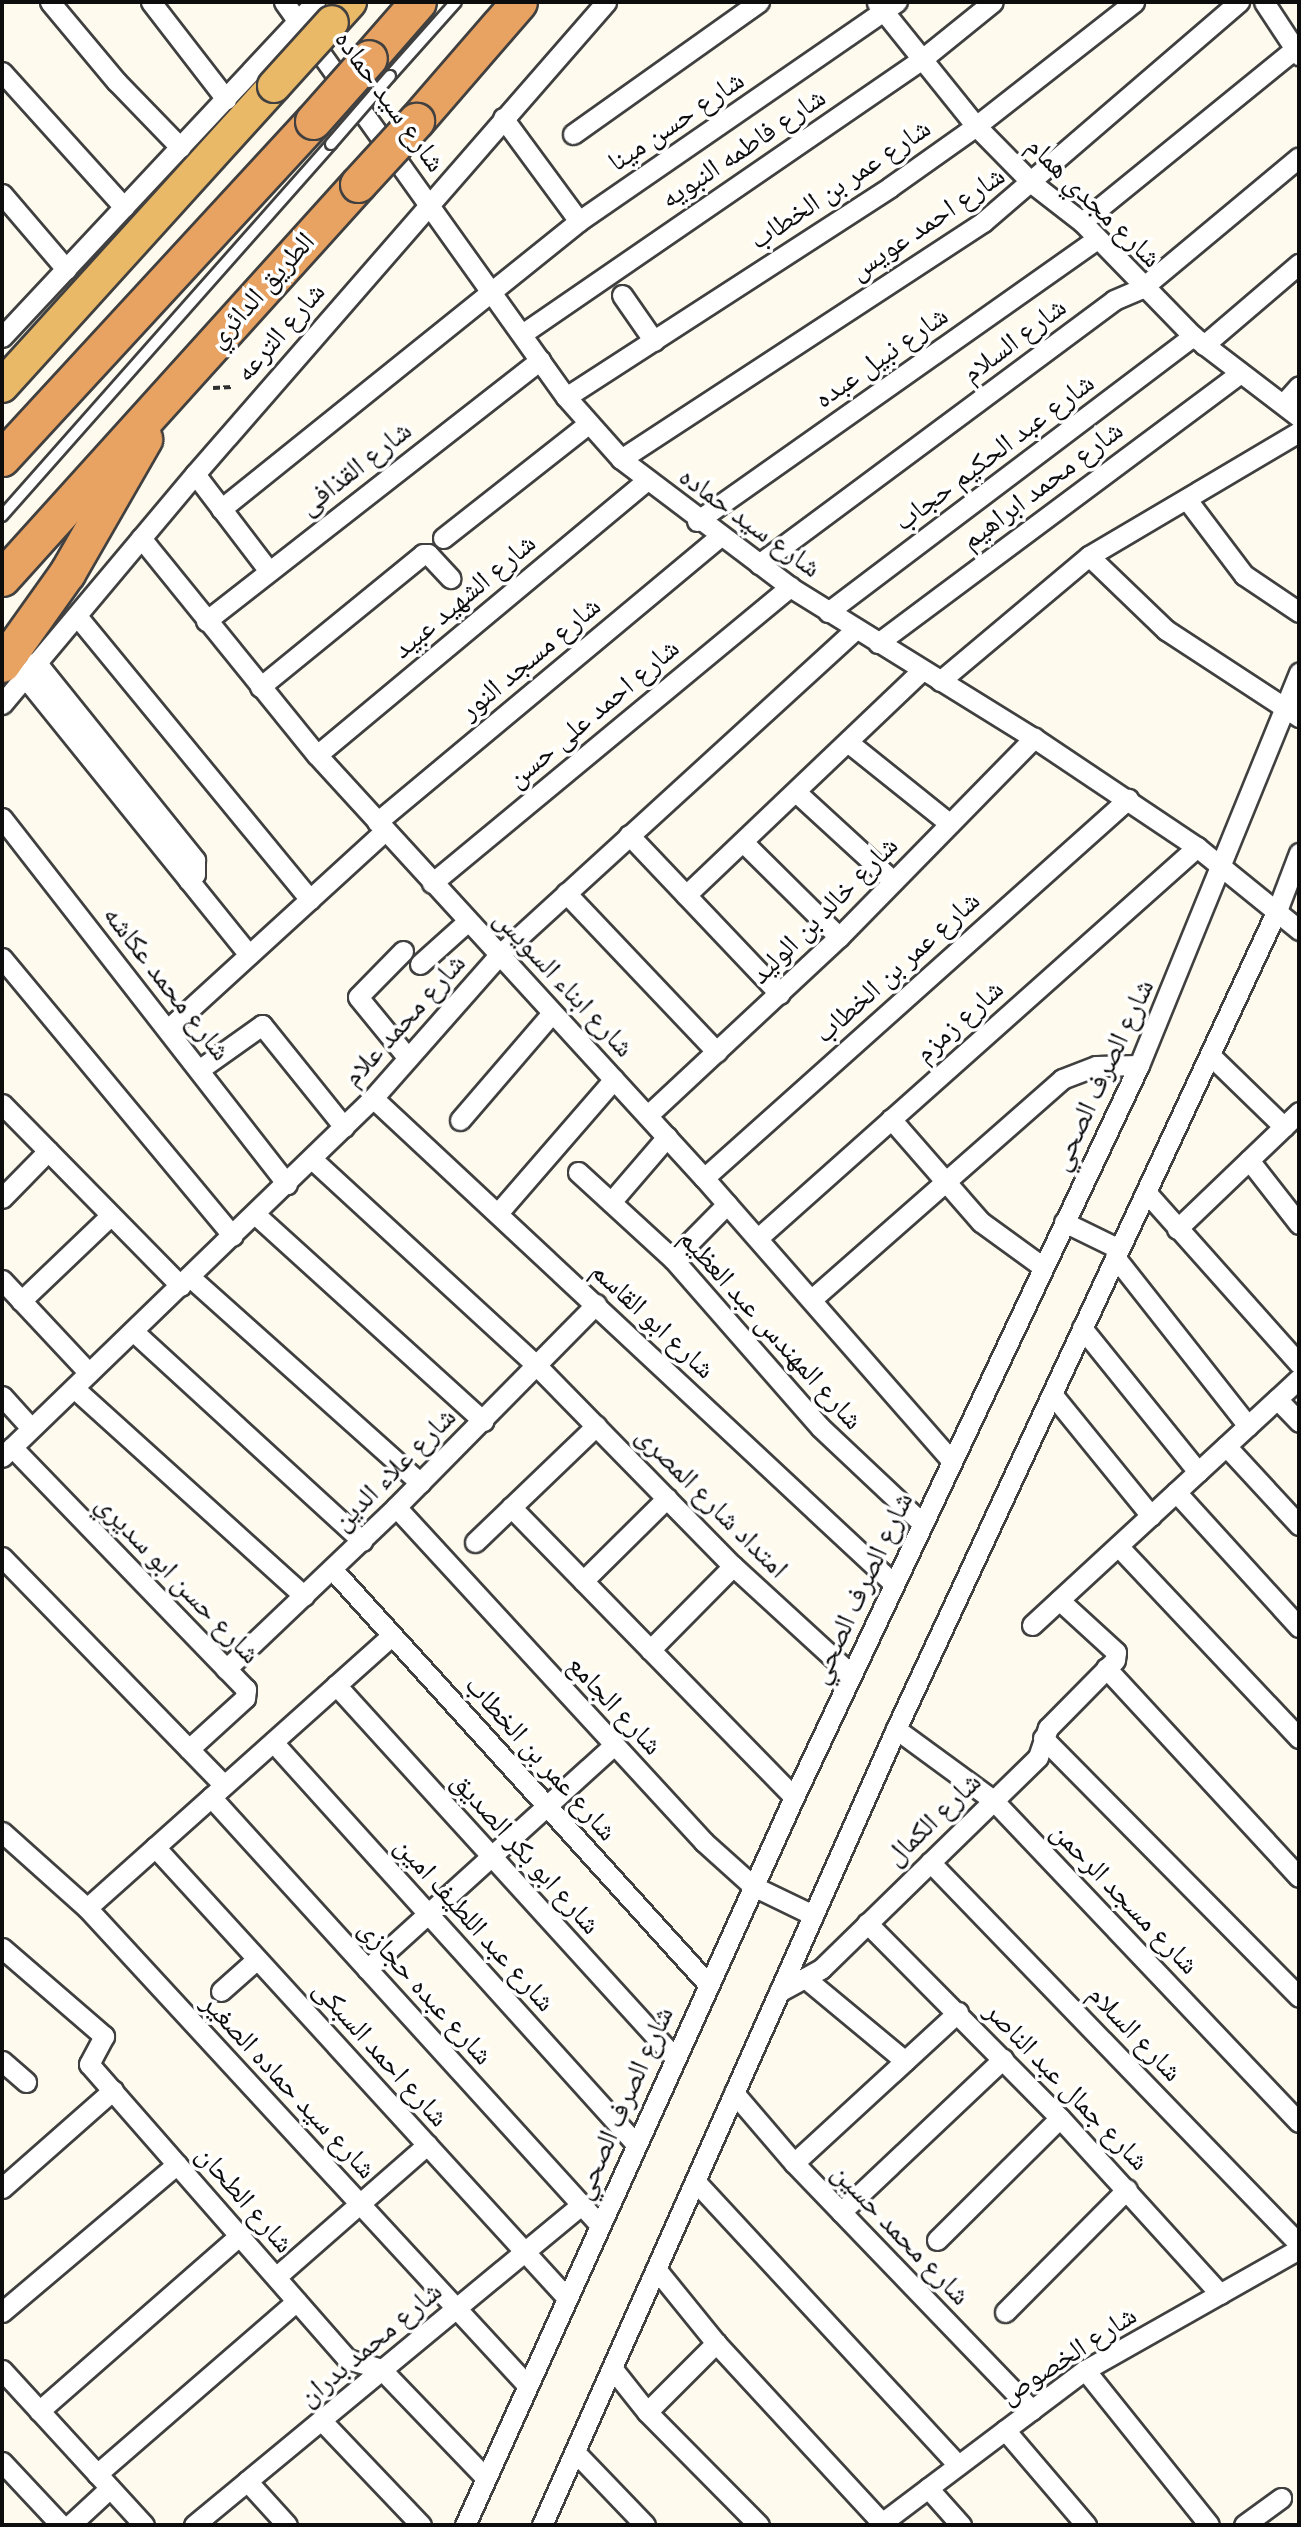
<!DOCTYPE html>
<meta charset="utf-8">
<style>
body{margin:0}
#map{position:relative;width:1301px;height:2527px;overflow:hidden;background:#fefbee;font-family:"Zilla Slab","Noto Naskh Arabic",serif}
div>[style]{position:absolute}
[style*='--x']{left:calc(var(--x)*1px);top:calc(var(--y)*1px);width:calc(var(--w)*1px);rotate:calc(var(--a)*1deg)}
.path>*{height:3.5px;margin-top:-1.75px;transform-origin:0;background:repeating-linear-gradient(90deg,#2f2f2f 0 7px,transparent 0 10.5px)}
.roads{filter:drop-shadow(2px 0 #404040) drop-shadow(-2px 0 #404040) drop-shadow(0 2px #404040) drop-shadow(0 -2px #404040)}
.service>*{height:10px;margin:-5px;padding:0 5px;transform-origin:5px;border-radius:5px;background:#fff}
.minor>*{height:19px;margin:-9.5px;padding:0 9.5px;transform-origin:9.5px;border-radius:9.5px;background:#fff}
.trunk>*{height:32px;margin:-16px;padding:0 16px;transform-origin:16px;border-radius:16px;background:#eab968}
.motorway>*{height:35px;margin:-17.5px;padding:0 17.5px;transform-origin:17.5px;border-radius:17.5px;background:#e8a262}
.bridges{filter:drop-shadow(2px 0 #404040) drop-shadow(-2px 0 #404040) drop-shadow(0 2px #404040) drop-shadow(0 -2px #404040)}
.service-bridge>*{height:10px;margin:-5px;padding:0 5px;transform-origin:5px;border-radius:5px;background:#fff}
.trunk-bridge>*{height:32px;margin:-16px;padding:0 16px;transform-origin:16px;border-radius:16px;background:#eab968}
.motorway-bridge>*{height:35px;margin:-17.5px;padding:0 17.5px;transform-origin:17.5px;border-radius:17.5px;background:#e8a262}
span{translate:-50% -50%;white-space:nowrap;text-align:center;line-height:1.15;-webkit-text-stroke:7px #fff;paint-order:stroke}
.street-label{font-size:28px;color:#0d0d0d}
.frame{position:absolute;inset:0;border:4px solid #0d0d0d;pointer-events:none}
</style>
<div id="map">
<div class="path">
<div style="--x:213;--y:388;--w:19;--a:-3"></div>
</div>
<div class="roads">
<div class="service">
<div style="--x:390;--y:76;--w:99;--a:-48.3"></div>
<div style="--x:2;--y:516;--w:497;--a:-48.5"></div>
</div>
<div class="minor">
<div style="--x:50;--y:2;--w:104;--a:50.1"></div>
<div style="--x:117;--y:82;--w:91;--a:45.9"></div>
<div style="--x:151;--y:2;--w:123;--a:52.3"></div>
<div style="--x:284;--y:2;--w:485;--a:54.5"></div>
<div style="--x:566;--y:397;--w:83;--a:48.4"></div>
<div style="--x:621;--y:459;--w:212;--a:37.1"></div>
<div style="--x:790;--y:587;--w:287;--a:31.8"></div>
<div style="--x:1034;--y:738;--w:196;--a:33.8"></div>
<div style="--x:1197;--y:847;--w:132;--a:39.1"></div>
<div style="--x:1264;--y:2;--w:64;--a:56.6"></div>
<div style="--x:877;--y:3;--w:158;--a:51.2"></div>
<div style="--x:976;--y:126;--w:81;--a:45.5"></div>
<div style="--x:1033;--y:184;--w:62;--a:37.8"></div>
<div style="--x:1082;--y:222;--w:159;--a:45.8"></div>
<div style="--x:1193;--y:336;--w:133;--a:37.4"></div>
<div style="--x:2;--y:72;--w:182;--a:47.9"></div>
<div style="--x:503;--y:118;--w:128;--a:53.6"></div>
<div style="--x:573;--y:134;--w:228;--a:-35.4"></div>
<div style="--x:2;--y:194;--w:99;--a:49.5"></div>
<div style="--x:1082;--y:222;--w:274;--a:-39.1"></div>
<div style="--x:622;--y:295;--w:56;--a:55.2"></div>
<div style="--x:522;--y:334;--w:484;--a:-34.5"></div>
<div style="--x:921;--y:60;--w:92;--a:-38.9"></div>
<div style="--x:2;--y:337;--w:458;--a:-46.9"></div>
<div style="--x:1204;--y:345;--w:125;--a:-40.5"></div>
<div style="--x:566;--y:397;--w:386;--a:-32.9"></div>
<div style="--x:890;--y:187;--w:105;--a:-35.3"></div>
<div style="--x:976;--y:126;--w:201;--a:-38.1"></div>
<div style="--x:1283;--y:404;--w:24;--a:-48"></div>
<div style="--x:621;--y:459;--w:433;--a:-33.2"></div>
<div style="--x:983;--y:222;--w:338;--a:-40.7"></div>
<div style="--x:195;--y:474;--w:122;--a:52.7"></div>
<div style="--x:1188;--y:501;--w:93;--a:52.9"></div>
<div style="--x:1244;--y:575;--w:66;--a:33.9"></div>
<div style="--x:221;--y:509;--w:459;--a:-38.8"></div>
<div style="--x:579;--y:221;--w:386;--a:-34.6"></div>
<div style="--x:697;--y:521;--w:489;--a:-35.2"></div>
<div style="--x:141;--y:538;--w:279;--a:51"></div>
<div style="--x:317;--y:755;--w:573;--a:47.54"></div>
<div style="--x:704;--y:1178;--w:376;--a:48.8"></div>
<div style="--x:443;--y:538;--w:184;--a:-38.2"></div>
<div style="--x:1089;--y:556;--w:107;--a:43.9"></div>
<div style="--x:1166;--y:630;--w:159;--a:33.2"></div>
<div style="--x:759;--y:564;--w:442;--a:-36.6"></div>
<div style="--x:1114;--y:300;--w:30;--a:-23"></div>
<div style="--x:1142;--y:288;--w:204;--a:-39.8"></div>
<div style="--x:828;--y:612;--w:458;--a:-37.1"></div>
<div style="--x:77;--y:616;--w:367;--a:50.6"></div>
<div style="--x:206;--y:621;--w:424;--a:-38"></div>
<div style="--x:878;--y:643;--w:452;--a:-36.7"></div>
<div style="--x:36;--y:662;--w:254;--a:51.2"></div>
<div style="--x:195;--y:860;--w:14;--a:90"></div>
<div style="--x:195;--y:874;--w:9;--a:139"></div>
<div style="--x:24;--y:676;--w:358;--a:51.1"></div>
<div style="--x:940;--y:681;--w:194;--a:-40"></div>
<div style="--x:1089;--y:556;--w:244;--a:-30.6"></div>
<div style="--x:260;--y:687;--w:210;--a:-39.2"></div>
<div style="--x:423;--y:554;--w:5;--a:0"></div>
<div style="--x:428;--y:554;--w:33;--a:47"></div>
<div style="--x:2;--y:704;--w:300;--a:-50"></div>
<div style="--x:195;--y:474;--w:626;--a:-48.95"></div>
<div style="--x:849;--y:743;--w:129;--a:38.7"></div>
<div style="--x:317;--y:755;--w:430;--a:-39.8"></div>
<div style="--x:796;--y:792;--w:132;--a:42.5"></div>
<div style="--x:2;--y:818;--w:464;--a:52.1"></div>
<div style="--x:377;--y:822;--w:445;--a:-39.8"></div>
<div style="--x:629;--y:835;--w:219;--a:46.5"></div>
<div style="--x:743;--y:842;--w:135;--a:44.7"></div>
<div style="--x:432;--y:883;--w:465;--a:-39.6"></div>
<div style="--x:566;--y:893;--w:219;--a:46.5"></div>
<div style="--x:686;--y:895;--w:326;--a:-43.6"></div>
<div style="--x:403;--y:951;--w:64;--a:134.4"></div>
<div style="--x:358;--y:997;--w:79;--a:50.7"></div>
<div style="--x:2;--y:958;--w:361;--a:50.3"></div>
<div style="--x:420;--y:964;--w:64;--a:-41.9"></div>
<div style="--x:169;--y:1028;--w:292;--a:-42.4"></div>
<div style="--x:1210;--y:1055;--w:103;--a:44.2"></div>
<div style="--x:200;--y:1069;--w:76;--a:-35.4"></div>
<div style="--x:262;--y:1025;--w:131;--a:51.2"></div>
<div style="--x:373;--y:1098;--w:712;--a:43.01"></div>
<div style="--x:2;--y:1104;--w:255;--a:45.5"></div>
<div style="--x:648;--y:1115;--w:261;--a:-43"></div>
<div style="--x:839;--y:937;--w:279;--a:-45.6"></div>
<div style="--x:891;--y:1119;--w:137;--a:48.9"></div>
<div style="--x:981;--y:1222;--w:77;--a:36"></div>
<div style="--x:460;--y:1120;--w:141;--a:-49.3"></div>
<div style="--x:312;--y:1159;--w:306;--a:42.6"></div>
<div style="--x:537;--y:1366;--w:280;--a:45.6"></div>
<div style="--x:733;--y:1566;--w:160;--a:42.5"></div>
<div style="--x:1249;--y:1160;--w:81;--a:52"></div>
<div style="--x:578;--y:1172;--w:129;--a:42.5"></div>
<div style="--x:673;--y:1259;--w:223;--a:48.8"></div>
<div style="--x:820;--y:1427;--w:140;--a:43.3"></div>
<div style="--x:704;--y:1178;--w:569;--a:-41.79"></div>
<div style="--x:1146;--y:1192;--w:230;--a:48.3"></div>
<div style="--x:2;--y:1198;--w:66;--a:-45.6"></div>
<div style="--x:611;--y:1202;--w:86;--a:-49.3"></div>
<div style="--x:498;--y:1213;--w:177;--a:-49.1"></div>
<div style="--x:256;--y:1215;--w:307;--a:42.2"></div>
<div style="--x:1064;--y:1222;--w:61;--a:26.1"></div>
<div style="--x:1177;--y:1229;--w:169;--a:-43.8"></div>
<div style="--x:758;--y:1238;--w:588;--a:-41.69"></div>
<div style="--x:1115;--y:1257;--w:215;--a:51.8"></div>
<div style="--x:673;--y:1259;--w:77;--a:-45.5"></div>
<div style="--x:190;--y:1277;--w:309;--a:41.8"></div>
<div style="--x:2;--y:1280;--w:127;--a:46.9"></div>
<div style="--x:812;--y:1299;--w:333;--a:-41.3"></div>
<div style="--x:1062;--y:1079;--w:36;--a:-21"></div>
<div style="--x:1096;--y:1066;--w:43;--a:-1.3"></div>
<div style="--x:21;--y:1301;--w:124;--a:-43.7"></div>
<div style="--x:1082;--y:1328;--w:185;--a:51.1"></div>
<div style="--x:133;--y:1331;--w:311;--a:42.5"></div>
<div style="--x:74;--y:1388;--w:310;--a:42.1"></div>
<div style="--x:1052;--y:1394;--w:157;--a:50.9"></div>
<div style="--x:2;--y:1396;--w:43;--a:47.8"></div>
<div style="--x:1277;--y:1399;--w:32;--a:46"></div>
<div style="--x:1226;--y:1446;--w:108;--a:47.3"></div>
<div style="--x:12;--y:1447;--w:337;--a:46"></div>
<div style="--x:246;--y:1689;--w:9;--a:96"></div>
<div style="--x:245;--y:1698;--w:76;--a:137.7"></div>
<div style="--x:2;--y:1457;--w:516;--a:-44.06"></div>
<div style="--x:373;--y:1098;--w:192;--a:-48.6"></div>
<div style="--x:500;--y:954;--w:482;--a:-42.4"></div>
<div style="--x:1176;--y:1492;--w:183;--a:47.7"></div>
<div style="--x:396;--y:1507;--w:455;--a:47.4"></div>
<div style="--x:704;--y:1842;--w:66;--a:41.9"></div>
<div style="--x:753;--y:1886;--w:67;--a:25.8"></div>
<div style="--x:511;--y:1507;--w:405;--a:45.7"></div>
<div style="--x:475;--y:1542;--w:168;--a:-43.8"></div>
<div style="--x:1118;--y:1546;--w:264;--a:46.7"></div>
<div style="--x:2;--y:1557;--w:318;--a:45.8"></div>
<div style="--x:333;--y:1570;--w:559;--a:47.83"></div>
<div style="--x:583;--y:1581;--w:118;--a:-44.7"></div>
<div style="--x:1032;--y:1625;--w:363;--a:-42.7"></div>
<div style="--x:650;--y:1650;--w:118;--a:-45.3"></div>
<div style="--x:1106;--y:1668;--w:284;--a:47.3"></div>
<div style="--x:226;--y:1669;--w:235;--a:-43.6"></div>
<div style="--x:396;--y:1507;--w:285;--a:-45.4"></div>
<div style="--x:336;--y:1685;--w:504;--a:47.73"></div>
<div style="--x:896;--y:1729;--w:120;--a:36.2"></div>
<div style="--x:993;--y:1800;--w:444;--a:46.5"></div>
<div style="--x:1043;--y:1738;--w:364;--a:45.3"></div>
<div style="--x:273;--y:1742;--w:542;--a:47.92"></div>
<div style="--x:211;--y:1797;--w:577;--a:47.74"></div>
<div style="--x:2;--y:1832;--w:114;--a:41.8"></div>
<div style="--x:87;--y:1908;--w:649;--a:47.31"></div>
<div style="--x:155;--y:1847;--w:609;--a:47.59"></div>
<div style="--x:930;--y:1862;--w:531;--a:45.99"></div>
<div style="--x:87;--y:1908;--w:409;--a:-41.8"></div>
<div style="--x:867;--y:1923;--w:274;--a:45.3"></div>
<div style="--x:1060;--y:2118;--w:238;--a:47.7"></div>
<div style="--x:2;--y:1948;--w:135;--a:40.8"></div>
<div style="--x:104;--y:2036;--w:32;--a:118"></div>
<div style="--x:89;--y:2064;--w:392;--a:48.8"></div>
<div style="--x:347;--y:2359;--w:35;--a:16"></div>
<div style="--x:381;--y:2369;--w:151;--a:46.1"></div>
<div style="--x:367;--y:1969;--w:333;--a:-42.2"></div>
<div style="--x:805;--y:1978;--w:130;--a:39.7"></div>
<div style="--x:221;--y:1991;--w:48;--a:-41.6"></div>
<div style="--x:779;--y:1992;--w:48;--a:-28.7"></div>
<div style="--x:821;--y:1969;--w:303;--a:-44.3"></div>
<div style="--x:1038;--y:1757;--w:31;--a:-71"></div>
<div style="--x:1048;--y:1728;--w:95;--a:-45.4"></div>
<div style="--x:1115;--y:1660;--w:8;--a:-83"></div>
<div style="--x:1116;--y:1652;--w:77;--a:-137.6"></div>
<div style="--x:2;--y:2061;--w:32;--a:41"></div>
<div style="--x:734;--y:2093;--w:92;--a:49.4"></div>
<div style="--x:794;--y:2163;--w:343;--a:46.1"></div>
<div style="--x:794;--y:2163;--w:223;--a:-42.6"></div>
<div style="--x:695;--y:2181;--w:387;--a:47.2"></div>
<div style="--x:2;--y:2188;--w:148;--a:-41.4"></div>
<div style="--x:841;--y:2212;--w:223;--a:-43.4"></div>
<div style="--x:937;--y:2240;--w:173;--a:-44.8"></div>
<div style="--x:656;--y:2269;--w:95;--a:51"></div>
<div style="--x:716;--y:2343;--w:245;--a:47.3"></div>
<div style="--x:276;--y:2277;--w:201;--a:-41.2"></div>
<div style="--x:2;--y:2312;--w:229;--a:-40.2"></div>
<div style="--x:1005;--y:2312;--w:173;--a:-45.2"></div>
<div style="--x:612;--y:2368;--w:56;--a:51.5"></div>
<div style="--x:647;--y:2412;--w:159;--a:45.3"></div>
<div style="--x:2;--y:2370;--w:210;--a:47.5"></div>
<div style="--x:1085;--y:2370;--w:198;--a:51.3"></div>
<div style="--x:39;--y:2411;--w:267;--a:-41.2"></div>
<div style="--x:647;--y:2412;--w:98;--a:-45"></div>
<div style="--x:321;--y:2420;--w:145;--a:46.4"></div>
<div style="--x:1005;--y:2430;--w:125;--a:49.5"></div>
<div style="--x:575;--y:2452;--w:101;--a:46.2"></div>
<div style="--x:2;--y:2462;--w:86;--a:46.9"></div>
<div style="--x:97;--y:2474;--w:264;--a:-40.9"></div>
<div style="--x:247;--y:2481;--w:59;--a:47.7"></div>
<div style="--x:928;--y:2488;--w:50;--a:48.3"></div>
<div style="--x:70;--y:2525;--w:54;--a:-42.8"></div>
<div style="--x:194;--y:2525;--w:502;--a:-39.59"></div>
<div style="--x:465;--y:2525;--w:799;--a:-65.68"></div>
<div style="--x:794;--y:1797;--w:809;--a:-64.76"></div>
<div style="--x:1139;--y:1065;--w:424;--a:-67.8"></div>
<div style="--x:542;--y:2525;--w:871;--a:-66.02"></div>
<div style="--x:896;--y:1729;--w:906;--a:-65.05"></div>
<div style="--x:1278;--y:908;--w:59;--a:-69.1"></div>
<div style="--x:879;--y:2525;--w:258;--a:-37"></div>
<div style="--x:1085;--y:2370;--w:246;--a:-29.5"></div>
<div style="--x:1244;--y:2525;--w:46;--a:-36.1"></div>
</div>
<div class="trunk">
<div style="--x:332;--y:22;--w:27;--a:-48"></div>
<div style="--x:2;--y:386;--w:405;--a:-47.8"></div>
</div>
<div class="motorway">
<div style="--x:369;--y:58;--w:74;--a:-48.8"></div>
<div style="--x:416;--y:121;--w:157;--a:-49.1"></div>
<div style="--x:2;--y:458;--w:459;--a:-47.3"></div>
<div style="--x:2;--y:578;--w:531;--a:-47.9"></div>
<div style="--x:2;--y:664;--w:112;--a:-54.5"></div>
<div style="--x:67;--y:573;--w:155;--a:-60.1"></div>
</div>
</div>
<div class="bridges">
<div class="service-bridge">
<div style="--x:331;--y:144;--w:90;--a:-49.1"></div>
</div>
<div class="trunk-bridge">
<div style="--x:274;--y:86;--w:86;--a:-47.8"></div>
</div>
<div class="motorway-bridge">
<div style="--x:313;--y:121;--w:84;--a:-48.4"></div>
<div style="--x:358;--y:184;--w:86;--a:-47.4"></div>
</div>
</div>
<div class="street-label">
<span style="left:390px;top:101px;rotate:54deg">شارع سيد حماده</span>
<span style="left:676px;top:121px;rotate:-34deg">شارع حسن مينا</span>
<span style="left:743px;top:148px;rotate:-34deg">شارع فاطمه النبويه</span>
<span style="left:840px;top:184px;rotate:-34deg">شارع عمر بن الخطاب</span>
<span style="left:1094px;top:202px;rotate:44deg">شارع مجدي همام</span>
<span style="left:927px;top:223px;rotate:-34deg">شارع احمد عويس</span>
<span style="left:261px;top:290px;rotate:-48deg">الطريق الدائري</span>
<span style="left:280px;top:332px;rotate:-49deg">شارع الترعه</span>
<span style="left:1014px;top:340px;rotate:-37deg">شارع السلام</span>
<span style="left:881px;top:357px;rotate:-35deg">شارع نبيل عبده</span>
<span style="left:994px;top:452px;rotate:-37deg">شارع عبد الحكيم حجاب</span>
<span style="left:355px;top:468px;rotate:-38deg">شارع القذافى</span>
<span style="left:1042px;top:485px;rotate:-37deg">شارع محمد ابراهيم</span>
<span style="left:750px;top:522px;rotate:36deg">شارع سيد حماده</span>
<span style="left:464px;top:596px;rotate:-40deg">شارع الشهيد عبيد</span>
<span style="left:530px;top:658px;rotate:-40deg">شارع مسجد النور</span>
<span style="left:593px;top:713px;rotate:-40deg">شارع احمد على حسن</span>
<span style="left:824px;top:910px;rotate:-45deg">شارع خالد بن الوليد</span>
<span style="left:897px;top:967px;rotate:-42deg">شارع عمر بن الخطاب</span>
<span style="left:167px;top:983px;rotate:52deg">شارع محمد عكاشه</span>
<span style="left:564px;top:983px;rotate:47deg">شارع ابناء السويس</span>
<span style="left:404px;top:1020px;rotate:-48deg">شارع محمد علام</span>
<span style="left:959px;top:1021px;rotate:-42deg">شارع زمزم</span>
<span style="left:1102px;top:1075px;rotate:-65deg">شارع الصرف الصحي</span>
<span style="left:653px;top:1320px;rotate:43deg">شارع ابو القاسم</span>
<span style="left:771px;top:1329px;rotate:48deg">شارع المهندس عبد العظيم</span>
<span style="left:394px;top:1469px;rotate:-45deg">شارع علاء الدين</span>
<span style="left:712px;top:1502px;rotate:45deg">امتداد شارع المصرى</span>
<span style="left:178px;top:1579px;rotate:46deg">شارع حسن ابو سديري</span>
<span style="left:861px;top:1588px;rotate:-65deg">شارع الصرف الصحي</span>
<span style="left:615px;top:1705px;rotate:47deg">شارع الجامع</span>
<span style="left:541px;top:1758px;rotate:48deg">شارع عمر بن الخطاب</span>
<span style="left:933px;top:1819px;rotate:-44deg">شارع الكمال</span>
<span style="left:526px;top:1853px;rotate:48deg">شارع ابو بكر الصديق</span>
<span style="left:1125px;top:1898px;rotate:46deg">شارع مسجد الرحمن</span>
<span style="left:475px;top:1924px;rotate:48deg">شارع عبد اللطيف امين</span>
<span style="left:426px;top:1992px;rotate:48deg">شارع عبده حجازى</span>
<span style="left:1135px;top:2033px;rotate:46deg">شارع السلام</span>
<span style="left:381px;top:2053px;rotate:48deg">شارع احمد السبكى</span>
<span style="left:289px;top:2086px;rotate:47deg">شارع سيد حماده الصغير</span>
<span style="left:1067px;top:2086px;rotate:46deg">شارع جمال عبد الناصر</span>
<span style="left:623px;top:2103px;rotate:-66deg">شارع الصرف الصحي</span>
<span style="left:245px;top:2199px;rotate:49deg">شارع الطحان</span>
<span style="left:901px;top:2234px;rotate:46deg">شارع محمد حسين</span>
<span style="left:370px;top:2344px;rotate:-40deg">شارع محمد بدران</span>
<span style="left:1068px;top:2355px;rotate:-33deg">شارع الخصوص</span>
</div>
<div class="frame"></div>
</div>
